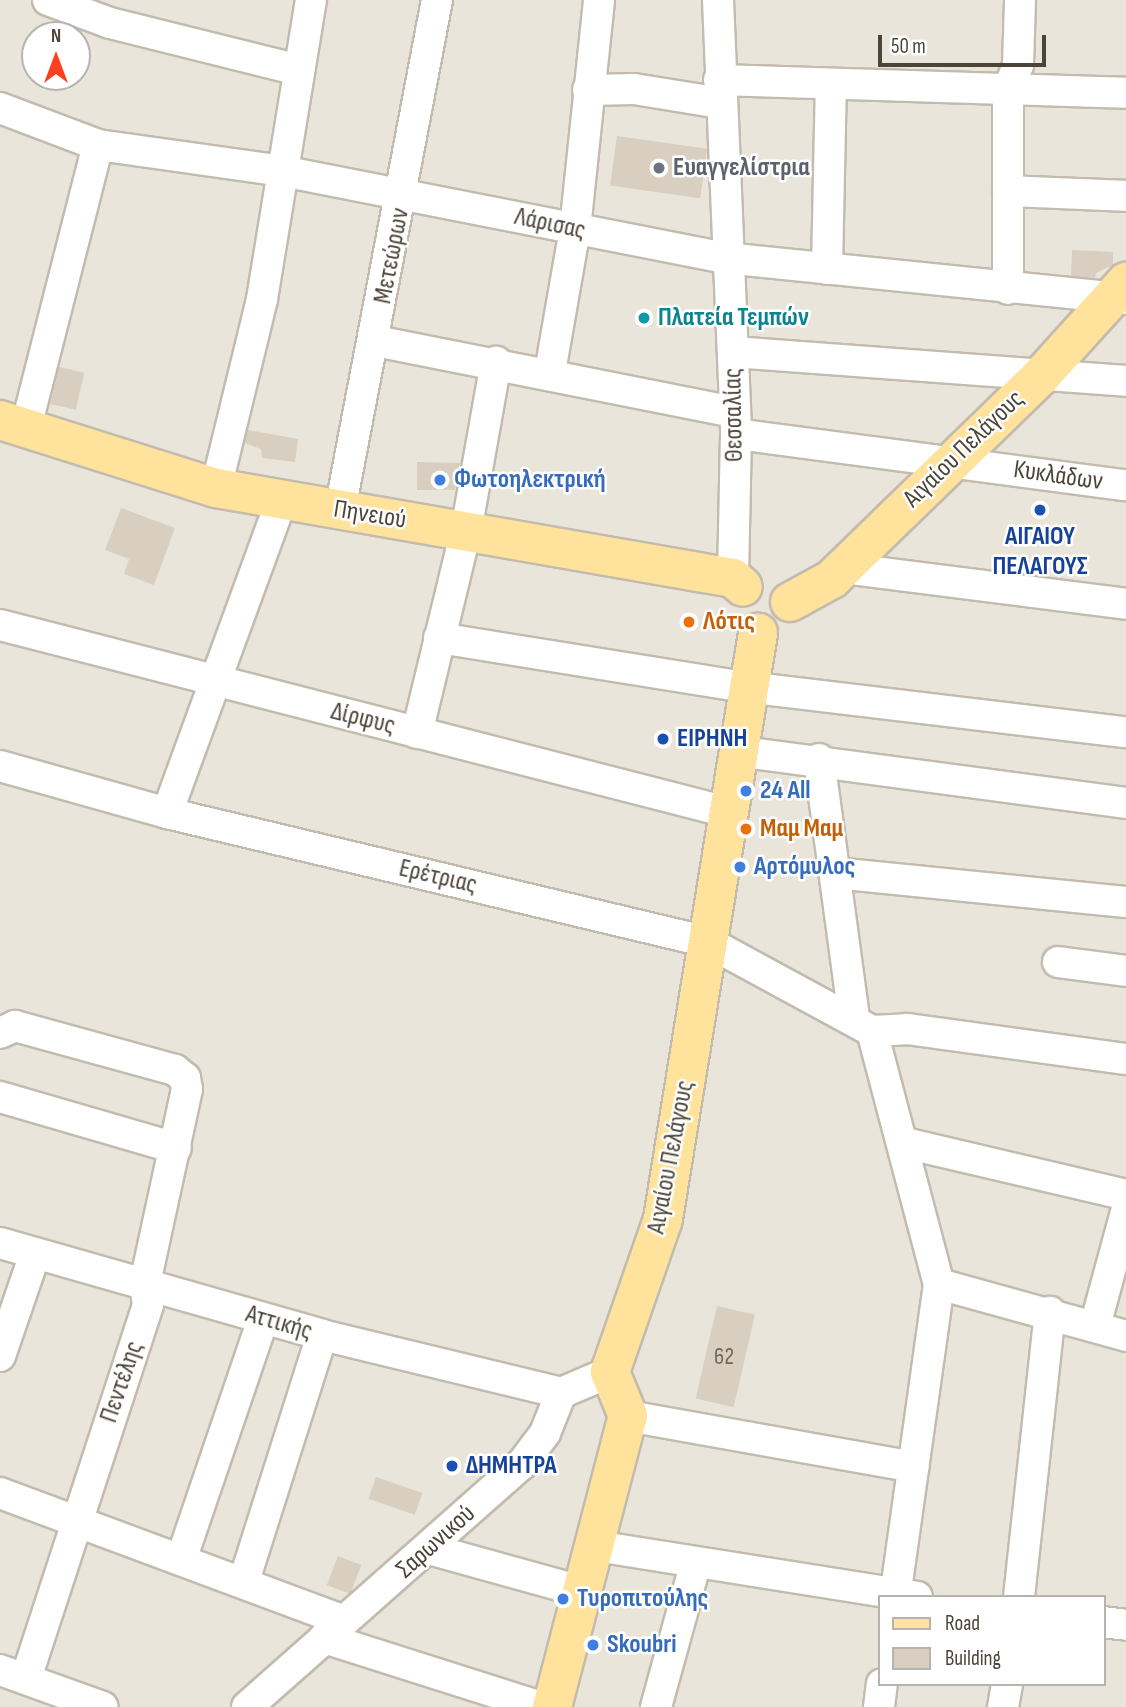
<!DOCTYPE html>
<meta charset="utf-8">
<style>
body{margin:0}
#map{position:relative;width:1126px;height:1707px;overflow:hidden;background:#f6f3ec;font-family:"Sofia Sans Condensed",sans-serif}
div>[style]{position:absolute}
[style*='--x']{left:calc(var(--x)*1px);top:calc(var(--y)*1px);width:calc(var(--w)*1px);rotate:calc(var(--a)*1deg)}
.residential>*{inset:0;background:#eae5da}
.building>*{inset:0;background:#d8cfc1;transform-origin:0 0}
.roads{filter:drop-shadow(2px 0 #c2bbae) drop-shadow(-2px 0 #c2bbae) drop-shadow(0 2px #c2bbae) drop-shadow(0 -2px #c2bbae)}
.minor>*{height:30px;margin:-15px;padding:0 15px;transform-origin:15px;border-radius:15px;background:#fff}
.major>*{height:38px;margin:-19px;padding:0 19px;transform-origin:19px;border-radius:19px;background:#ffe39c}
.dots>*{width:19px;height:19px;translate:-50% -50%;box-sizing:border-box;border:4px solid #fff;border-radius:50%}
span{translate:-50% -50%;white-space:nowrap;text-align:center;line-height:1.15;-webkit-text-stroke:5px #fff;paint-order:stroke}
.number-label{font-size:23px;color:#6e675b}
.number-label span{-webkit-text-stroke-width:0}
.worship-label{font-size:26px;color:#5b616d;font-weight:700}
.left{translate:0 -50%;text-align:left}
.street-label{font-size:26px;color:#4b4439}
.culture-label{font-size:26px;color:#0d838f;font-weight:700}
.shop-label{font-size:26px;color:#366cbe;font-weight:700}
.transit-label{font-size:26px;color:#164399;font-weight:700}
.food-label{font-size:26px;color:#c56008;font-weight:700}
.legend{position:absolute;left:878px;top:1595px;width:228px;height:91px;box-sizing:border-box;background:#fff;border:2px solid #b7b4b0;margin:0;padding:9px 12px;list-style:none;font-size:21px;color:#4b4439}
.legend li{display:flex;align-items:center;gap:14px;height:35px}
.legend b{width:35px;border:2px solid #b7b4b0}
.north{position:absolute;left:21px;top:21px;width:70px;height:70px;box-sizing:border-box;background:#fff;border:2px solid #b7b4b0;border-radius:50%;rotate:0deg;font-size:19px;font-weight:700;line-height:28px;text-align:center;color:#4b4439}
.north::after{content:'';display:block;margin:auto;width:24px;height:32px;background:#fc3f1d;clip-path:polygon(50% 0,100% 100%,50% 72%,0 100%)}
.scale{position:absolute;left:878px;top:35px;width:168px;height:32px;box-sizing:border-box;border:4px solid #4b4439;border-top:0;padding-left:9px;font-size:21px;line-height:24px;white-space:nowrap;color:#4b4439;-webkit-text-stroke:5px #fff;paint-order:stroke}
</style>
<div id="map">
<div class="residential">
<div style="clip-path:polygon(evenodd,0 0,1126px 0,1126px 1707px,0 1707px,0 0,35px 35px,77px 35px,77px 77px,35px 77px,35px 35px,0 0,879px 1597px,1103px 1597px,1103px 1684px,879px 1684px,879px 1597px)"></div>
</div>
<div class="building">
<div style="left:617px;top:136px;width:91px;height:50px;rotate:8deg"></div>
<div style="clip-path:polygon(1072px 250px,1113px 252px,1113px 265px,1096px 273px,1095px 278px,1071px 276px)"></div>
<div style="left:59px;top:367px;width:26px;height:38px;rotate:13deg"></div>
<div style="clip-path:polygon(248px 430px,298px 439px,295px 462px,262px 458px,261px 449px,245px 443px)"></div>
<div style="clip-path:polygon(417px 462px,460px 463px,455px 490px,417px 490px)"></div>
<div style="clip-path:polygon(121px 508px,175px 528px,154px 585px,124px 574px,129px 559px,105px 550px)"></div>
<div style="left:717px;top:1306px;width:39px;height:95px;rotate:13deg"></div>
<div style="left:376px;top:1477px;width:49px;height:23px;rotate:19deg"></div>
<div style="left:338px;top:1556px;width:25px;height:31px;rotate:21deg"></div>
</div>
<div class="roads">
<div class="minor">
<div style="--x:48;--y:0;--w:66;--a:20.4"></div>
<div style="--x:110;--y:23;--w:195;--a:14"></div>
<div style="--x:718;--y:0;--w:434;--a:87.6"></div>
<div style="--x:736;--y:434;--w:144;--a:91.2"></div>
<div style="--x:719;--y:80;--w:407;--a:1.8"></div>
<div style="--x:588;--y:90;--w:46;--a:-1.2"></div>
<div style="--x:634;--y:89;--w:87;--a:9.2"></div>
<div style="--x:0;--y:108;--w:105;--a:20.7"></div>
<div style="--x:98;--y:145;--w:186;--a:8"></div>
<div style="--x:282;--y:171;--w:451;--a:11.1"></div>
<div style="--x:725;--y:258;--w:403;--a:5.8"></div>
<div style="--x:1008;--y:191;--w:118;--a:2.4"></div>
<div style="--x:827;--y:269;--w:185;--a:-88.8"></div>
<div style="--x:1008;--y:289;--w:199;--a:-90"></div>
<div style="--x:1008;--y:90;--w:27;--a:-68"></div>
<div style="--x:1018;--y:65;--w:65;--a:-88.2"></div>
<div style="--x:375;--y:341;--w:366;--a:11.2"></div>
<div style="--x:733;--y:352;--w:394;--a:4.2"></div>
<div style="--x:550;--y:372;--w:145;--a:-80.1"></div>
<div style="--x:575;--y:229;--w:230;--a:-84"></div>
<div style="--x:25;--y:431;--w:295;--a:-75.7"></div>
<div style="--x:736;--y:434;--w:393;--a:7.5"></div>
<div style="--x:216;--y:488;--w:195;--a:-76.3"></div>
<div style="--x:262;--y:299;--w:303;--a:-80.7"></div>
<div style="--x:340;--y:510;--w:519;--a:-79.23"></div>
<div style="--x:843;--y:568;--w:285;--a:7.2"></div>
<div style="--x:0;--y:625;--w:751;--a:14.42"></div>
<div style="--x:439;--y:638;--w:311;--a:9.1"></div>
<div style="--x:746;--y:687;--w:383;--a:6.8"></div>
<div style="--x:417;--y:733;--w:208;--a:-76.4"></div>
<div style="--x:466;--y:531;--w:172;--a:-79.9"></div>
<div style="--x:736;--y:751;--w:393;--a:7.6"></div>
<div style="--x:819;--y:759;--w:260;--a:82.3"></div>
<div style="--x:0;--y:766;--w:173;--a:15.7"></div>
<div style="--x:167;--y:813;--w:556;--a:13.41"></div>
<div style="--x:708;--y:942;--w:187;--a:28.5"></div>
<div style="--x:872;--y:1031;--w:35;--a:-3"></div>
<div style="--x:907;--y:1029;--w:221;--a:7.8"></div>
<div style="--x:167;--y:813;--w:332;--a:-69.9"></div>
<div style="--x:835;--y:873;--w:292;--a:5.7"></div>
<div style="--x:1058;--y:962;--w:69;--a:7.5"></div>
<div style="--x:872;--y:1031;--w:262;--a:75.2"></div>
<div style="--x:939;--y:1284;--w:316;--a:98"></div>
<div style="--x:0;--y:1033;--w:17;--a:-25"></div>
<div style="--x:15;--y:1026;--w:166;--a:15.4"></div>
<div style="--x:175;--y:1070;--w:13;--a:39"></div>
<div style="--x:185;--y:1078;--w:11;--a:80"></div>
<div style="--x:187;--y:1089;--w:199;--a:102.2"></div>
<div style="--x:145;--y:1284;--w:21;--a:82"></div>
<div style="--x:148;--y:1305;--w:393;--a:108.1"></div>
<div style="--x:0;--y:1097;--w:183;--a:16.2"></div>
<div style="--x:905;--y:1143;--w:227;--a:13.2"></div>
<div style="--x:0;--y:1243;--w:335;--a:15.9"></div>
<div style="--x:322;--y:1335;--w:246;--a:13.6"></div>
<div style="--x:939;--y:1284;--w:194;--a:15.5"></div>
<div style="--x:1095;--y:1326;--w:118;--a:-74.8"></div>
<div style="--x:0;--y:1356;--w:108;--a:-71.1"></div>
<div style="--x:628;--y:1416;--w:290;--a:10.1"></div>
<div style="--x:0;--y:1493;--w:367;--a:20.4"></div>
<div style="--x:596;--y:1546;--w:325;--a:9"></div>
<div style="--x:429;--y:1549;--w:161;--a:15.5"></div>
<div style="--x:181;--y:1560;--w:255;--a:-71.2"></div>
<div style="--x:244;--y:1581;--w:258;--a:-72.4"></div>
<div style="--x:1019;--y:1597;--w:287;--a:-83.8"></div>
<div style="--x:1103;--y:1622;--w:23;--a:7"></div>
<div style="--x:324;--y:1638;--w:228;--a:17.6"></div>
<div style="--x:0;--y:1670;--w:109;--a:19.8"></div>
<div style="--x:247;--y:1707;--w:366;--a:-41.5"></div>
<div style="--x:521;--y:1465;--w:40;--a:-53"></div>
<div style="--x:545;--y:1433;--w:43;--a:-68.2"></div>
<div style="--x:561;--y:1393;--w:53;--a:-23.2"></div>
<div style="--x:656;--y:1707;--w:147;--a:-74.6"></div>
<div style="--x:879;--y:1707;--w:23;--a:-83"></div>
<div style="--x:1003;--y:1707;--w:23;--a:-80"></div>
</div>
<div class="major">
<div style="--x:0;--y:420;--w:226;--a:17.5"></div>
<div style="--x:216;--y:488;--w:525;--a:9.88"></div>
<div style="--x:733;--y:578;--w:13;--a:42"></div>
<div style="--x:790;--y:602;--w:48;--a:-28.7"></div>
<div style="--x:832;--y:579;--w:291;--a:-44.2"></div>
<div style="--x:1041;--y:376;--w:127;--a:-47.9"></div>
<div style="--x:552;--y:1707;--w:301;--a:-75.4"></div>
<div style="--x:628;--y:1416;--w:48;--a:-112.2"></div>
<div style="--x:610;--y:1372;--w:162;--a:-70.9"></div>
<div style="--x:663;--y:1219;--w:594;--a:-80.79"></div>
</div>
</div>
<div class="dots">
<div style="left:659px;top:168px;background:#6b7280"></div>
<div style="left:644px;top:318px;background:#0f9aa8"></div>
<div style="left:440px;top:480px;background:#3f7fe0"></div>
<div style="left:1040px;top:510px;background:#1a4fb4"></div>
<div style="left:689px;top:622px;background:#e8710a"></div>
<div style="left:663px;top:739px;background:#1a4fb4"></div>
<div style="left:746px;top:791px;background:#3f7fe0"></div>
<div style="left:746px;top:829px;background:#e8710a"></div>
<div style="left:740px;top:867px;background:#3f7fe0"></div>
<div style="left:452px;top:1466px;background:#1a4fb4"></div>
<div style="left:563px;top:1599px;background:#3f7fe0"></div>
<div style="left:593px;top:1645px;background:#3f7fe0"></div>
</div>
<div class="number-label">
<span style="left:724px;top:1357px">62</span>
</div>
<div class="worship-label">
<span class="left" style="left:673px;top:168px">Ευαγγελίστρια</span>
</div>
<div class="street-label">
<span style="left:550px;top:224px;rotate:12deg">Λάρισας</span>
<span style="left:392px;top:256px;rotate:-79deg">Μετεώρων</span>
<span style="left:734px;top:415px;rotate:-91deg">Θεσσαλίας</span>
<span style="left:964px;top:449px;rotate:-44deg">Αιγαίου Πελάγους</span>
<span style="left:1058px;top:476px;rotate:8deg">Κυκλάδων</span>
<span style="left:370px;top:515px;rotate:9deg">Πηνειού</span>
<span style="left:363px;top:719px;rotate:14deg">Δίρφυς</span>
<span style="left:438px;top:877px;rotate:13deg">Ερέτριας</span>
<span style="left:671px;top:1157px;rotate:-79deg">Αιγαίου Πελάγους</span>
<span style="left:279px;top:1323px;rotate:16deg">Αττικής</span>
<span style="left:122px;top:1382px;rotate:-71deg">Πεντέλης</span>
<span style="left:436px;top:1542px;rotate:-42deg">Σαρωνικού</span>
</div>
<div class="culture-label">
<span class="left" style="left:658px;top:318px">Πλατεία Τεμπών</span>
</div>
<div class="shop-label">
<span class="left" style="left:454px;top:480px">Φωτοηλεκτρική</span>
<span class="left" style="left:760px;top:791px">24 All</span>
<span class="left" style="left:754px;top:867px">Αρτόμυλος</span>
<span class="left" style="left:577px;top:1599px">Τυροπιτούλης</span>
<span class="left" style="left:607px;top:1645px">Skoubri</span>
</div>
<div class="transit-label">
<span style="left:1040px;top:552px">ΑΙΓΑΙΟΥ<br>ΠΕΛΑΓΟΥΣ</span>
<span class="left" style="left:677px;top:739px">ΕΙΡΗΝΗ</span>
<span class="left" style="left:466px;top:1466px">ΔΗΜΗΤΡΑ</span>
</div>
<div class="food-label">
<span class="left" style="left:703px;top:622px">Λότις</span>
<span class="left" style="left:760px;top:829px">Μαμ Μαμ</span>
</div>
<ul class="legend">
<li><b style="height:9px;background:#ffe39c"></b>Road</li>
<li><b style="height:19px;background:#d8cfc1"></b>Building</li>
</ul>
<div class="north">N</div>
<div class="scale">50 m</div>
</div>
